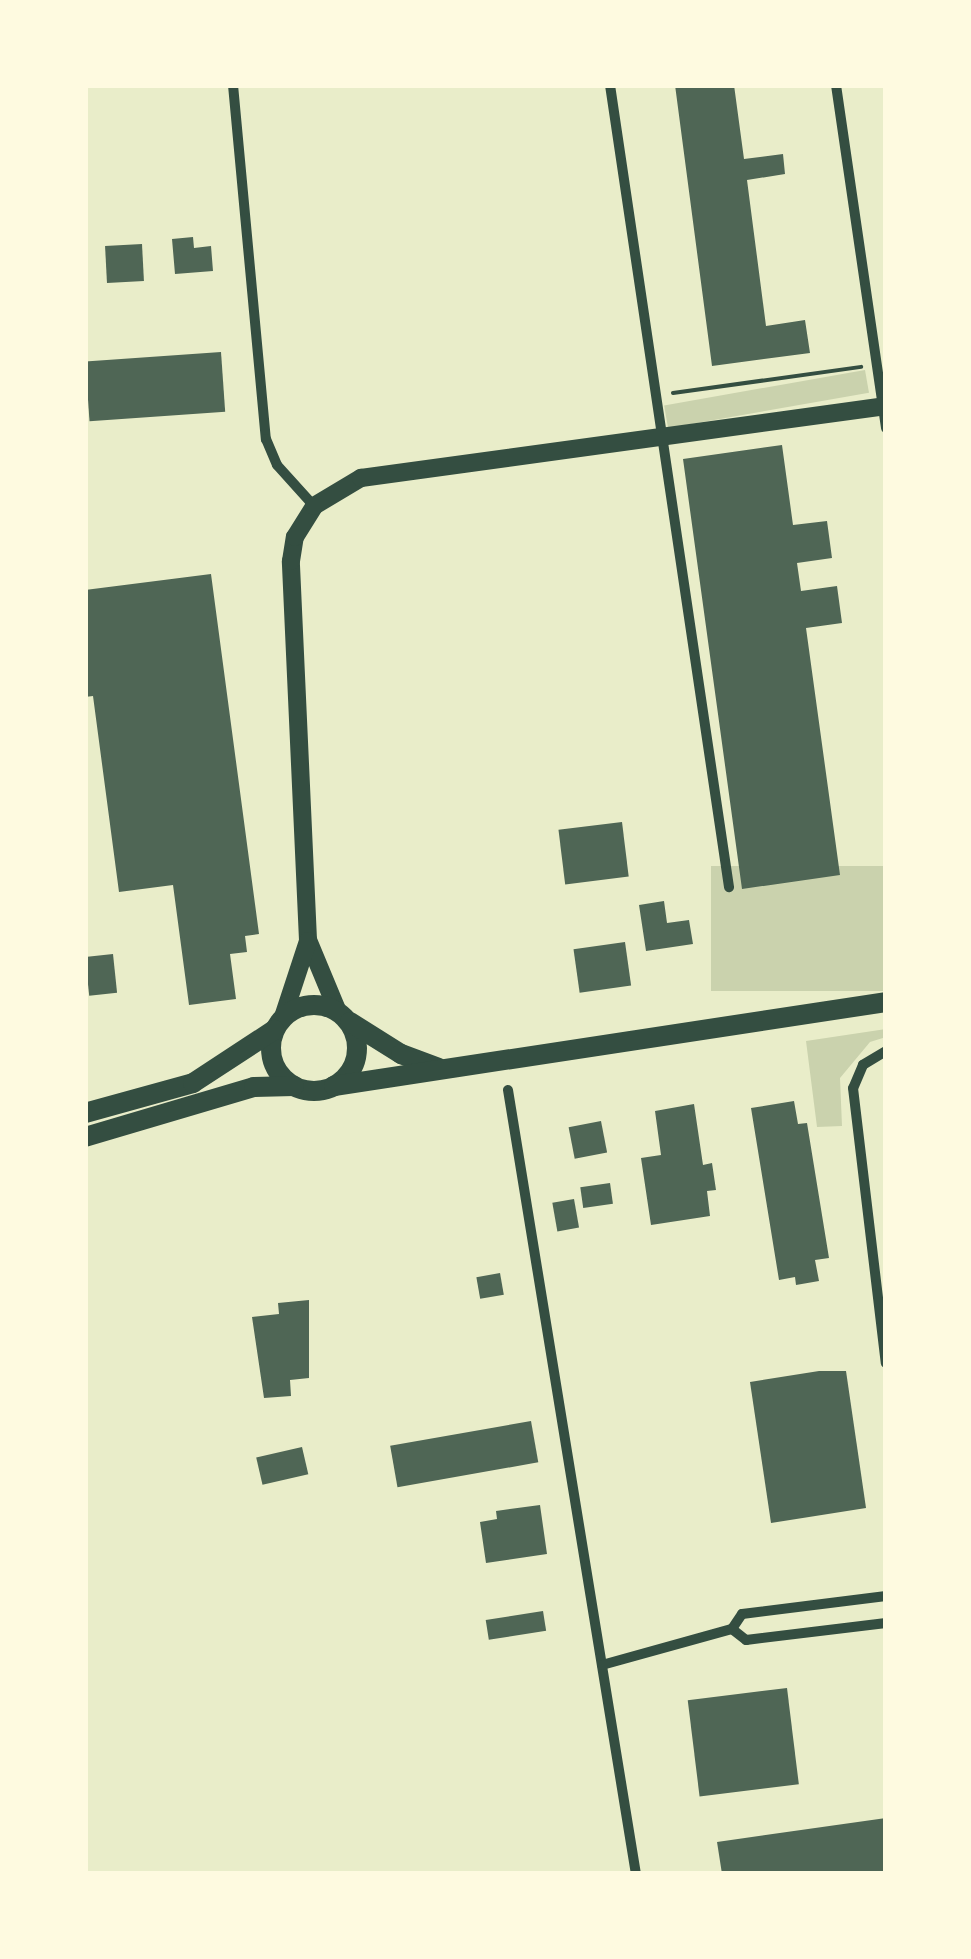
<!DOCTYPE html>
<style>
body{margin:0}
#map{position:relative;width:971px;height:1959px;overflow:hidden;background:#e9edc9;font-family:"Archivo Narrow",sans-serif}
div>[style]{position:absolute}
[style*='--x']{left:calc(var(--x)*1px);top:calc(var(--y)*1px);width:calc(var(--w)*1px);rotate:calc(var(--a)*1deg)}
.green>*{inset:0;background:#cad2ad;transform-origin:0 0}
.building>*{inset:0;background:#4f6655;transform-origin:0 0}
.path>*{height:4px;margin:-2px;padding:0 2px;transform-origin:2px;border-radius:2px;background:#344e41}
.minor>*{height:10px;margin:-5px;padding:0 5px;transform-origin:5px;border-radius:5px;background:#344e41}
.tertiary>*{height:18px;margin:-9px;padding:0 9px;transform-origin:9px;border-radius:9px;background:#344e41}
.secondary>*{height:20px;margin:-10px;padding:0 10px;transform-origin:10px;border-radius:10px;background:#344e41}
.secondary>.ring{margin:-10px;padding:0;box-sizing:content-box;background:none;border:20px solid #344e41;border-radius:50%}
span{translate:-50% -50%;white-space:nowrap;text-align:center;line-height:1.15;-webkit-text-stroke:9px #fefae0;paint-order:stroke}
.frame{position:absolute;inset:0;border:88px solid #fefae0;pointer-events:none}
</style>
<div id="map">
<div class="green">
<div style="left:865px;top:370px;width:23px;height:204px;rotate:80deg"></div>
<div style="left:886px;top:866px;width:125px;height:175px;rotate:90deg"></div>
<div style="clip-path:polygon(886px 1029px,886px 1037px,870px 1042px,840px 1078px,842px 1126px,817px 1127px,806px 1041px)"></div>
</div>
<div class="building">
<div style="clip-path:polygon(675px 85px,734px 85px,744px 159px,783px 154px,785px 174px,747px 180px,766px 326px,805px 320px,810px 353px,712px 366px)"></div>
<div style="clip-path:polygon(193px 237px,194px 248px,211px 246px,213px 271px,175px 274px,172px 239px)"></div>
<div style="left:142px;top:244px;width:37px;height:37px;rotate:87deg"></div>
<div style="left:221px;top:352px;width:60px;height:136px;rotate:86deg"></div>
<div style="clip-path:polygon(782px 445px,793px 525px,827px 521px,832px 558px,797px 563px,801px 591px,837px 586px,842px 623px,806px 628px,840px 875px,742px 889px,683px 459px)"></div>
<div style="clip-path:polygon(211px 574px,259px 934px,245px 936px,247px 952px,230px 954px,236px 999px,189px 1005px,173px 885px,119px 892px,93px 696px,85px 697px,85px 590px)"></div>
<div style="left:622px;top:822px;width:55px;height:64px;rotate:83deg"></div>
<div style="clip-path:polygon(664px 901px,667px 923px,689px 920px,693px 944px,646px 951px,639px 905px)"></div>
<div style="left:625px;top:942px;width:44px;height:52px;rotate:82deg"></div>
<div style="left:113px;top:954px;width:39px;height:28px;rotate:84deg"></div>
<div style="clip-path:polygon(794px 1101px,798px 1124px,807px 1123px,829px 1258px,815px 1260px,819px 1281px,796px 1285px,795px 1277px,779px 1280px,751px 1108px)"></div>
<div style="clip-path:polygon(694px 1104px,703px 1165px,712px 1163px,716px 1190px,707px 1191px,710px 1216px,651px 1225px,641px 1158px,661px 1155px,655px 1111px)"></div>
<div style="left:601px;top:1121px;width:32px;height:33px;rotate:79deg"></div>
<div style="left:610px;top:1183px;width:21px;height:30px;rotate:82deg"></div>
<div style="left:574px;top:1199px;width:29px;height:22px;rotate:80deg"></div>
<div style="left:500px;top:1273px;width:22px;height:24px;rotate:80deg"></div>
<div style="clip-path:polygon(309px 1300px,309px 1378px,290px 1380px,291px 1396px,264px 1398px,252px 1317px,279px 1314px,278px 1303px)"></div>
<div style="clip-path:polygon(819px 1371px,846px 1371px,866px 1508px,771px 1523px,750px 1382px)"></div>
<div style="left:531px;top:1421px;width:42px;height:143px;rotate:80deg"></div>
<div style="left:302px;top:1447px;width:28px;height:47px;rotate:77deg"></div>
<div style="clip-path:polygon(540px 1505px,547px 1554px,486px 1563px,480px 1522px,497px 1519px,496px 1511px)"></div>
<div style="left:543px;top:1611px;width:20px;height:58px;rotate:81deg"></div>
<div style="left:787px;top:1688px;width:97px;height:100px;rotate:83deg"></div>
<div style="clip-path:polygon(886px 1818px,886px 1874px,722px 1874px,717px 1842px)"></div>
</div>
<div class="path">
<div style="--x:673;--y:393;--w:190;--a:-7.9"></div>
</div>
<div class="minor">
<div style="--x:233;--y:85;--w:356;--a:84.7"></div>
<div style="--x:266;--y:439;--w:28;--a:67"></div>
<div style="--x:277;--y:465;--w:55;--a:47.9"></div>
<div style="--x:610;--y:85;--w:811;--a:81.56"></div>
<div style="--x:836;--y:85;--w:347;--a:81.7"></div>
<div style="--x:886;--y:1051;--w:27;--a:149"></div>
<div style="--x:863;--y:1065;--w:25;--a:113"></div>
<div style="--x:853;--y:1088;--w:277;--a:83.2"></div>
<div style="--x:508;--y:1090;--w:794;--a:80.73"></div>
<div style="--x:886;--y:1596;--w:145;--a:172.9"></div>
<div style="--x:742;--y:1614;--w:18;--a:124"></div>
<div style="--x:732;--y:1629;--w:18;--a:38"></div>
<div style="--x:746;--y:1640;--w:141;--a:-6.9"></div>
<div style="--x:602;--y:1665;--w:135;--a:-15.5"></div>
</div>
<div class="tertiary">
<div style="--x:338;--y:1012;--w:78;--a:-112.6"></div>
<div style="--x:308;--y:940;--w:379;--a:-92.6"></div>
<div style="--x:291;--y:561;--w:24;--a:-81"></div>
<div style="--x:295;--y:537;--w:36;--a:-58"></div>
<div style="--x:314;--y:506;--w:55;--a:-30.8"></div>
<div style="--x:361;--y:478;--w:530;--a:-7.81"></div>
<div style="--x:283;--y:1017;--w:80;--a:-71.8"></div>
</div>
<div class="secondary">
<div class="ring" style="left:271px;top:1005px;width:66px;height:66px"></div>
<div style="--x:350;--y:1022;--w:60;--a:32.1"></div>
<div style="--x:401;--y:1054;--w:40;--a:20.2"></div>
<div style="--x:334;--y:1086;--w:558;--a:-8.65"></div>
<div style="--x:85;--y:1113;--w:112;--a:-15.5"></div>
<div style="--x:193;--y:1083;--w:97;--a:-33.2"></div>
<div style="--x:85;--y:1137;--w:176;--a:-16.5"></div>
<div style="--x:254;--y:1087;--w:40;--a:-1.4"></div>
</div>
<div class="frame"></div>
</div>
